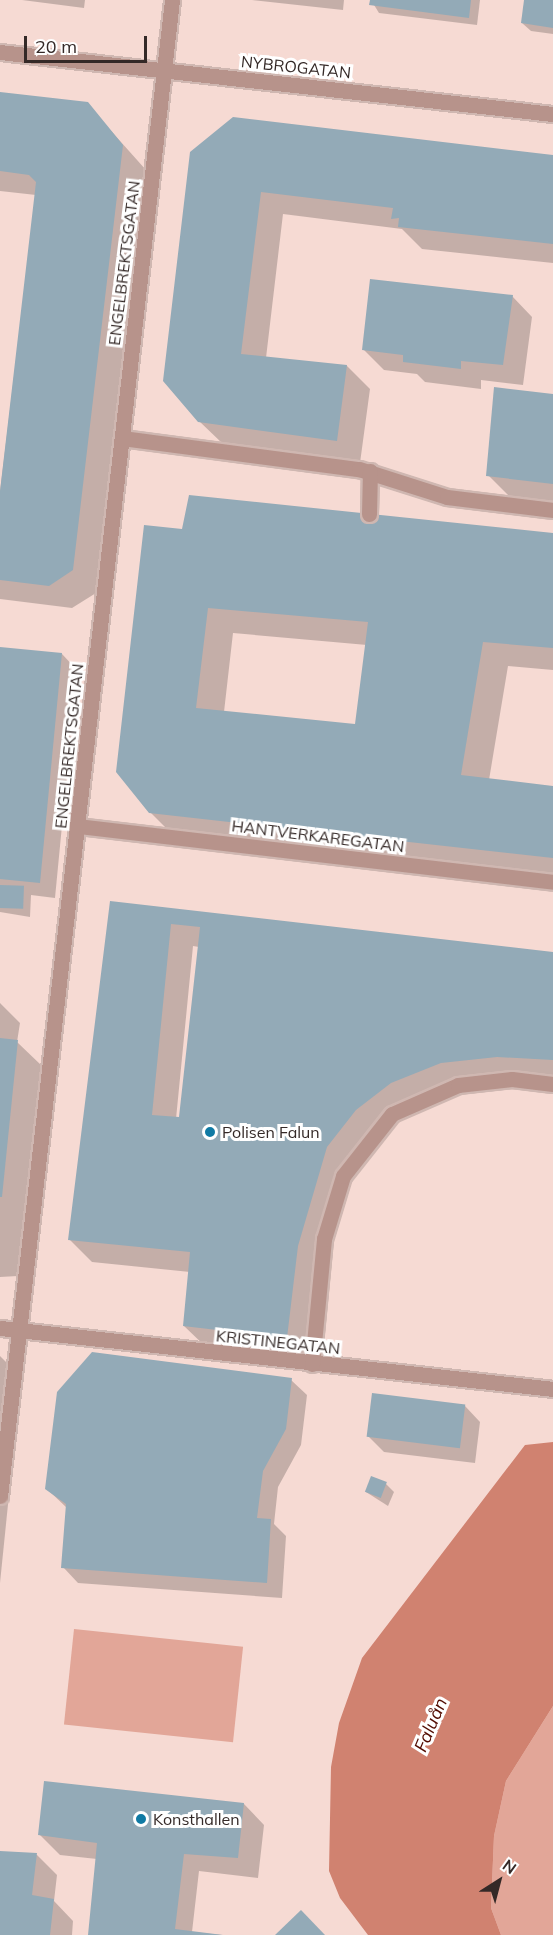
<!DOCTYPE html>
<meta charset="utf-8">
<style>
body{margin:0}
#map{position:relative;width:553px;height:1935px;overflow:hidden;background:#f6dad3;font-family:Mulish,sans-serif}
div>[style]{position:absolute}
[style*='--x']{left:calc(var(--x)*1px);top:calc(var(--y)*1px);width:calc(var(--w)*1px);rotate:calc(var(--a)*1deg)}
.green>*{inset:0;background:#e2a698;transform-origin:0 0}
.water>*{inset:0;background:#d08270}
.shadow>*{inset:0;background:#0003}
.building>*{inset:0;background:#93aab7;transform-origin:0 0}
.roads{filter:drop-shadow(2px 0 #cfb7b1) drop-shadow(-2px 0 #cfb7b1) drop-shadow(0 2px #cfb7b1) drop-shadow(0 -2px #cfb7b1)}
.minor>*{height:15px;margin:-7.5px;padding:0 7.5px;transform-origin:7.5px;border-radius:7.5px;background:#b7938b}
.dots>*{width:16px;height:16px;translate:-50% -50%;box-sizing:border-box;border:3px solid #fff;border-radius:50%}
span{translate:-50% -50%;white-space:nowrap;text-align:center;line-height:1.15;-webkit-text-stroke:6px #fff;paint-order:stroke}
.street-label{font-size:16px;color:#342927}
.poi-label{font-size:16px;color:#342927}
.left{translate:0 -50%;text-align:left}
.water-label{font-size:18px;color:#520b00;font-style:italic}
.north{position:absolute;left:469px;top:1851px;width:60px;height:60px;-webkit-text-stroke:4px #fff;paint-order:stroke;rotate:36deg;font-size:16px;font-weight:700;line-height:24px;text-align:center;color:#342927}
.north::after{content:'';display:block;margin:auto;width:21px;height:27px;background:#342927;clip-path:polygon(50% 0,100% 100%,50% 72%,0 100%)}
.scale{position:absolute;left:24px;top:36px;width:123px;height:27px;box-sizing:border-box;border:3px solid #342927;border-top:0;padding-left:8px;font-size:18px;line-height:21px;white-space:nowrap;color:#342927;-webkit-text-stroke:4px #fff;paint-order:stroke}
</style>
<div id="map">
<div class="green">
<div style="left:74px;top:1629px;width:170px;height:96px;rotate:6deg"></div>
<div style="clip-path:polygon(553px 1706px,553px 1935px,501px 1935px,491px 1908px,494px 1836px,506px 1781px)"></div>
</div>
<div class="water">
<div style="clip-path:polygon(553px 1442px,553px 1706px,506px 1781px,494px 1836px,491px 1908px,501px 1935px,368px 1935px,340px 1898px,329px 1871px,331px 1767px,339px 1723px,362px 1658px,525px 1445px)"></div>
</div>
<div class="shadow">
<div style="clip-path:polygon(22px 0,85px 0,84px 8px)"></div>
<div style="clip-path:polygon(252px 0,344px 0,343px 10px)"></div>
<div style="clip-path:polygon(371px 0,480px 0,477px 25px,379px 13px)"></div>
<div style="clip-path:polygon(525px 0,553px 0,553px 34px,531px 31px,522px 23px)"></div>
<div style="clip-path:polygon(0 93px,87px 104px,146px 170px,96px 593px,72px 608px,0 599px,0 492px,36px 195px,0 191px)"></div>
<div style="clip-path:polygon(191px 152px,553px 157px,553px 263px,422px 249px,402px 229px,283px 214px,266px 358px,347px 366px,370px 389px,360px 463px,223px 444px,199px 421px)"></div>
<div style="clip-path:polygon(512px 296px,532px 317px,523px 385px,481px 380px,481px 389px,425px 382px,417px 374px,384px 370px,364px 350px)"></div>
<div style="clip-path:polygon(553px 395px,553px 503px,511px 498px,488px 475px)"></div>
<div style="clip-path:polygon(evenodd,184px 531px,553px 535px,553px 670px,508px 666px,489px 780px,553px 787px,553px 880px,176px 838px,150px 812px,184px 531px,233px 633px,367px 645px,357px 726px,224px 712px,233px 633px)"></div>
<div style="clip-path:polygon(0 648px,62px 654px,77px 670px,55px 898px,31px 895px,30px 917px,0 912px)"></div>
<div style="clip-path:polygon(evenodd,112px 903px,553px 954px,553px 1082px,464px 1086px,414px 1106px,379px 1133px,350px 1170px,333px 1217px,310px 1360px,208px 1349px,184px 1326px,190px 1272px,92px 1262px,69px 1239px,112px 903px,193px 946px,199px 947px,180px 1119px,176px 1119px,193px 946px)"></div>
<div style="clip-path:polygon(0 1003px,20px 1023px,17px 1042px,41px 1065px,18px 1276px,0 1277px)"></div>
<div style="clip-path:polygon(0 1356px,21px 1377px,0 1583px)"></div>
<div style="clip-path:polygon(291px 1380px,307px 1395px,301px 1445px,278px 1487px,274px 1524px,286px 1536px,282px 1598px,78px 1583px,63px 1567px,67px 1508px,47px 1489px)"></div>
<div style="clip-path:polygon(465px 1406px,480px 1422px,475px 1463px,384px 1452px,368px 1436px)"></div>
<div style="clip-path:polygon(386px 1484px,394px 1492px,388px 1506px,366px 1492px)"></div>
<div style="clip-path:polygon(244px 1804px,264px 1825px,258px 1878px,199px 1871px,192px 1932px,222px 1935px,90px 1935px,97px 1859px,60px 1855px,40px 1835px)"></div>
<div style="clip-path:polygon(0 1852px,37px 1855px,57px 1875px,54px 1901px,73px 1921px,72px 1935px,0 1935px)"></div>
</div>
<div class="building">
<div style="clip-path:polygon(370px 0,471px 0,469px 18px,369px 5px)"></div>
<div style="clip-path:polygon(524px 0,553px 0,553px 28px,521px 23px)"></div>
<div style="clip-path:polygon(0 92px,88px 102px,123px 145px,73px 570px,49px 586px,0 580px,0 491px,36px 182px,29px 175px,0 171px)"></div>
<div style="clip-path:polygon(233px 117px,553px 155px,553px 244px,398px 227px,399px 218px,391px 219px,393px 208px,261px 192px,241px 354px,347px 365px,337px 441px,198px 422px,163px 381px,190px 152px)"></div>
<div style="clip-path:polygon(370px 279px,513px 295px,503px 365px,461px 361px,461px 369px,403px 362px,403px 355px,362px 350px)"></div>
<div style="clip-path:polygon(494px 387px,553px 394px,553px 484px,486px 476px)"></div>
<div style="clip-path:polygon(evenodd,189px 495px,553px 533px,553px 648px,483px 642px,461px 775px,553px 786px,553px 858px,149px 813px,116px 772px,144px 525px,182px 529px,189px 495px,208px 608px,368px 622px,355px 724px,196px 708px,208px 608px)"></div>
<div style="clip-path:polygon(0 647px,62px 653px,40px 883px,0 879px)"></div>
<div style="left:0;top:885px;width:24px;height:23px;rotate:2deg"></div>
<div style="clip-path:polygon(evenodd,110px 901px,553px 952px,553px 1060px,497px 1057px,441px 1063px,391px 1083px,356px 1110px,327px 1147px,298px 1246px,287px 1338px,183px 1326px,190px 1252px,68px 1240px,110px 901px,171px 924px,200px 927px,179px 1117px,152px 1115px,171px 924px)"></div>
<div style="clip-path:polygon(0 1038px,18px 1040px,2px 1197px,0 1197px)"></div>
<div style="clip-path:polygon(92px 1352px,292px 1378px,286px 1429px,263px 1471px,257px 1518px,271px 1519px,267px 1583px,61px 1568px,66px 1504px,45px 1489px,57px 1392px)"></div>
<div style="left:372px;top:1393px;width:94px;height:44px;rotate:7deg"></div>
<div style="left:371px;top:1476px;width:17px;height:17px;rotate:21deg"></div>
<div style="clip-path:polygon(44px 1781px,244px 1803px,238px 1858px,184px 1854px,175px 1929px,223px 1935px,88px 1935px,97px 1843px,38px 1835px)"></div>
<div style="clip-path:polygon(0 1851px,37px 1853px,32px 1895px,54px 1899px,50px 1935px,0 1935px)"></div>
<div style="clip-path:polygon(301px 1910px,325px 1935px,275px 1935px)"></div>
</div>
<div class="roads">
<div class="minor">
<div style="--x:0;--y:52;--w:556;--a:6.4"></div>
<div style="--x:122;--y:438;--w:239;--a:7.5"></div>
<div style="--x:359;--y:469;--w:92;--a:17.7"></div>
<div style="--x:447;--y:497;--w:107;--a:7"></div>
<div style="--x:369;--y:514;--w:43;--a:-88.7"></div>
<div style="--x:78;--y:826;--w:478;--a:6.7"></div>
<div style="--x:0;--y:1328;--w:556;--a:6.29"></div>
<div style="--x:312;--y:1364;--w:126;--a:-84.5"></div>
<div style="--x:324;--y:1239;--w:66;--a:-73.2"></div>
<div style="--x:343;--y:1176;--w:79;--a:-51.7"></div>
<div style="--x:392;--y:1114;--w:72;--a:-23.7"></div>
<div style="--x:458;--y:1085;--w:54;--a:-6.3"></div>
<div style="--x:512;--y:1079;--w:41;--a:7"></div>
<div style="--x:0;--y:1496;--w:1506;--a:-83.44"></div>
</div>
</div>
<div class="dots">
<div style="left:210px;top:1132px;background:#107aa4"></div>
<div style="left:141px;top:1819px;background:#107aa4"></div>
</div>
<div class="street-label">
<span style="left:296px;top:67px;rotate:6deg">NYBROGATAN</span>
<span style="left:124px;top:263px;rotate:-83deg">ENGELBREKTSGATAN</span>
<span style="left:69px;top:746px;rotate:-84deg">ENGELBREKTSGATAN</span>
<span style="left:318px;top:836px;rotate:7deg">HANTVERKAREGATAN</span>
<span style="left:278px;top:1342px;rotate:6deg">KRISTINEGATAN</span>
</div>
<div class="poi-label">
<span class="left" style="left:222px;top:1132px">Polisen Falun</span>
<span class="left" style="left:153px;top:1819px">Konsthallen</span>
</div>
<div class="water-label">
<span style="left:431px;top:1725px;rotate:-67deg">Faluån</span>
</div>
<div class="north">N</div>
<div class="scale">20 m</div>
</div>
